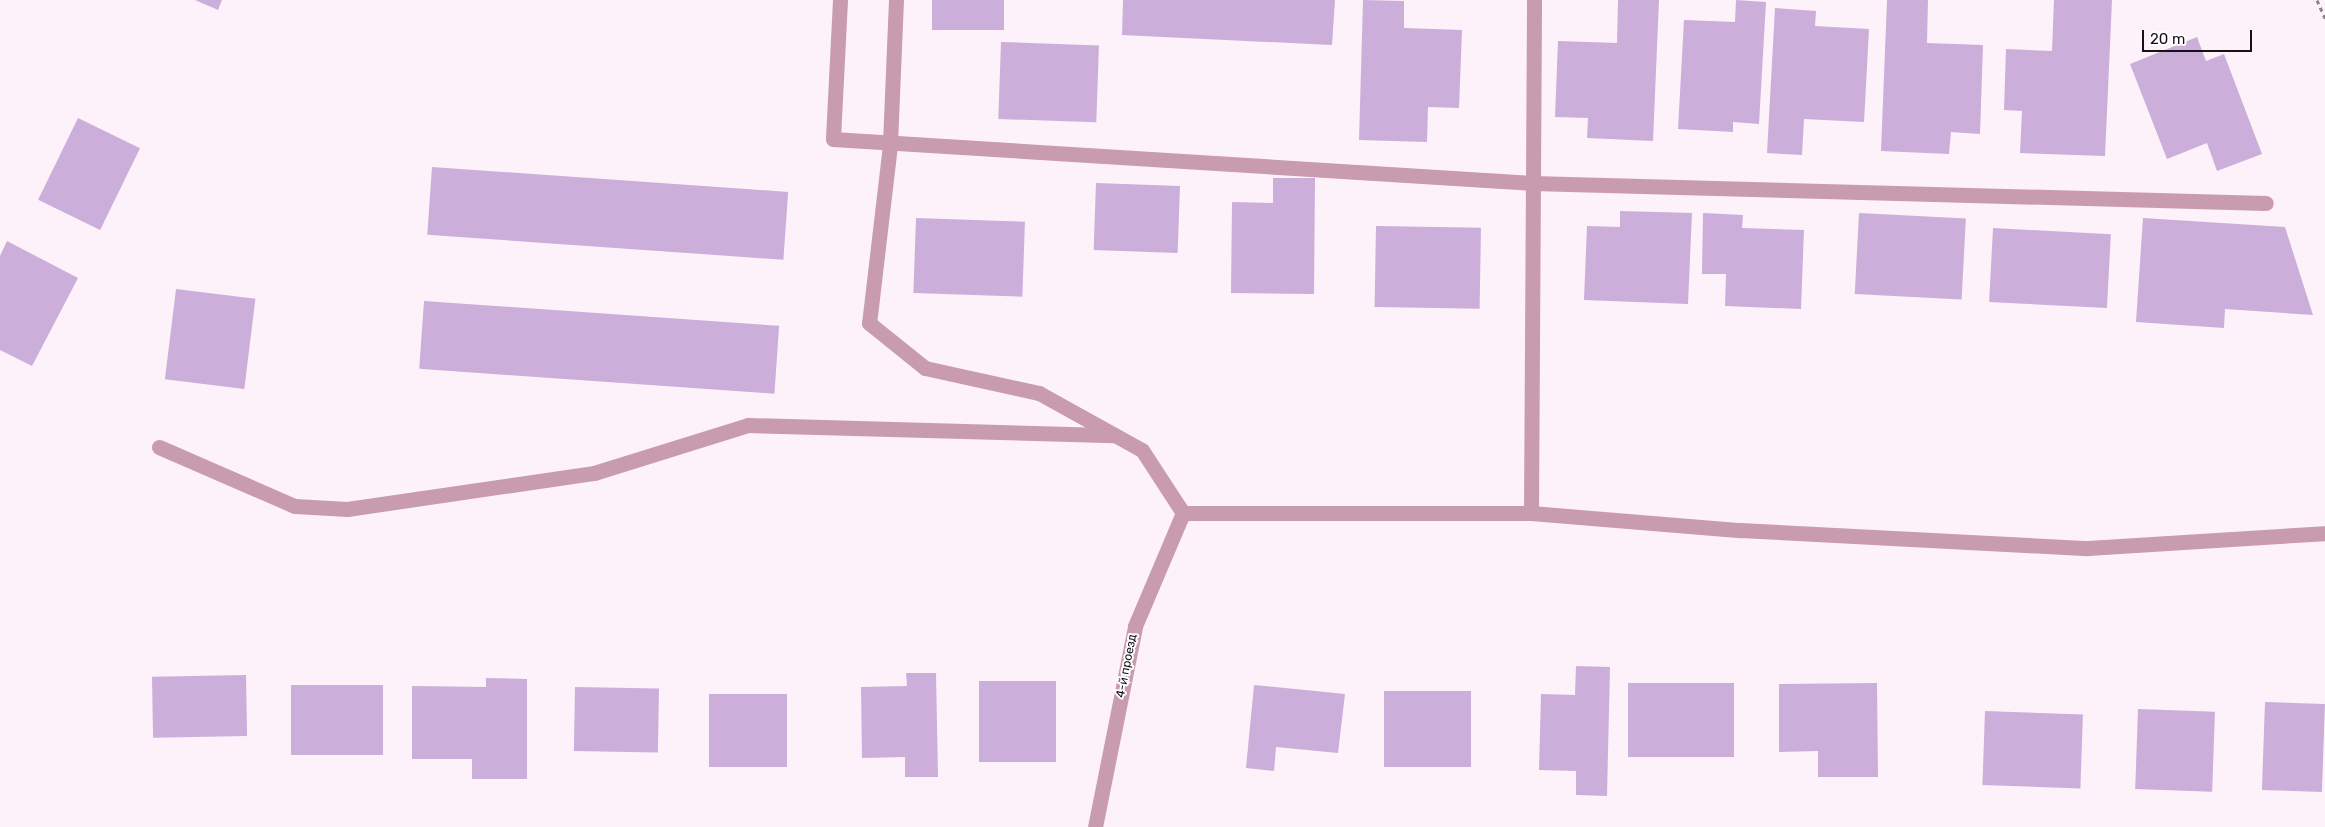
<!DOCTYPE html>
<meta charset="utf-8">
<style>
body{margin:0}
#map{position:relative;width:2325px;height:827px;overflow:hidden;background:#fdf1fa;font-family:Rubik,sans-serif}
div>[style]{position:absolute}
[style*='--x']{left:calc(var(--x)*1px);top:calc(var(--y)*1px);width:calc(var(--w)*1px);rotate:calc(var(--a)*1deg)}
.building>*{inset:0;background:#ccaedb;transform-origin:0 0}
.path>*{height:3px;margin-top:-1.5px;transform-origin:0;background:repeating-linear-gradient(90deg,#8e838c 0 4px,transparent 0 8px)}
.minor>*{height:15px;margin:-7.5px;padding:0 7.5px;transform-origin:7.5px;border-radius:7.5px;background:#c99cad}
span{translate:-50% -50%;white-space:nowrap;text-align:center;line-height:1.15;-webkit-text-stroke:4px #fff;paint-order:stroke}
.street-label{font-size:12px;color:#190f17}
.scale{position:absolute;left:2142px;top:30px;width:110px;height:22px;box-sizing:border-box;border:2px solid #190f17;border-top:0;padding-left:6px;font-size:15px;line-height:18px;white-space:nowrap;color:#190f17;-webkit-text-stroke:4px #fff;paint-order:stroke}
</style>
<div id="map">
<div class="building">
<div style="clip-path:polygon(195px 0,222px 0,218px 10px)"></div>
<div style="left:932px;top:0;width:72px;height:30px"></div>
<div style="clip-path:polygon(1123px 0,1335px 0,1332px 45px,1122px 35px)"></div>
<div style="clip-path:polygon(1363px 0,1404px 1px,1404px 28px,1462px 30px,1459px 108px,1428px 107px,1427px 142px,1359px 140px)"></div>
<div style="clip-path:polygon(1618px 0,1659px 0,1653px 141px,1587px 138px,1588px 118px,1555px 117px,1558px 41px,1617px 43px)"></div>
<div style="clip-path:polygon(1736px 0,1766px 2px,1759px 124px,1733px 122px,1733px 132px,1678px 129px,1684px 20px,1735px 22px)"></div>
<div style="clip-path:polygon(1887px 0,1928px 0,1927px 43px,1983px 45px,1980px 134px,1951px 132px,1949px 154px,1881px 151px)"></div>
<div style="clip-path:polygon(2054px 0,2112px 0,2105px 156px,2020px 153px,2022px 111px,2004px 110px,2006px 49px,2052px 51px)"></div>
<div style="clip-path:polygon(1775px 8px,1816px 11px,1815px 26px,1869px 29px,1864px 122px,1804px 119px,1802px 155px,1767px 153px)"></div>
<div style="clip-path:polygon(2197px 37px,2206px 61px,2224px 54px,2262px 154px,2217px 171px,2207px 143px,2167px 159px,2130px 64px)"></div>
<div style="left:1001px;top:42px;width:98px;height:77px;rotate:2deg"></div>
<div style="left:78px;top:118px;width:69px;height:91px;rotate:26deg"></div>
<div style="left:432px;top:167px;width:357px;height:68px;rotate:4deg"></div>
<div style="clip-path:polygon(1273px 178px,1315px 178px,1314px 294px,1231px 293px,1232px 202px,1273px 203px)"></div>
<div style="left:1096px;top:183px;width:84px;height:67px;rotate:2deg"></div>
<div style="clip-path:polygon(1620px 211px,1692px 213px,1688px 304px,1584px 300px,1587px 226px,1620px 227px)"></div>
<div style="clip-path:polygon(1703px 213px,1743px 215px,1742px 228px,1804px 230px,1801px 309px,1725px 306px,1726px 274px,1702px 274px)"></div>
<div style="left:1859px;top:213px;width:107px;height:81px;rotate:3deg"></div>
<div style="left:916px;top:218px;width:109px;height:75px;rotate:2deg"></div>
<div style="clip-path:polygon(2143px 218px,2285px 227px,2313px 315px,2225px 309px,2224px 328px,2136px 322px)"></div>
<div style="left:1376px;top:226px;width:105px;height:81px;rotate:1deg"></div>
<div style="left:1993px;top:228px;width:118px;height:74px;rotate:3deg"></div>
<div style="clip-path:polygon(7px 241px,78px 278px,32px 366px,0 350px,0 256px)"></div>
<div style="left:176px;top:289px;width:80px;height:91px;rotate:7deg"></div>
<div style="left:424px;top:301px;width:356px;height:68px;rotate:4deg"></div>
<div style="clip-path:polygon(1576px 666px,1610px 667px,1607px 796px,1576px 795px,1576px 771px,1539px 770px,1541px 694px,1575px 695px)"></div>
<div style="clip-path:polygon(906px 673px,936px 673px,938px 777px,905px 777px,905px 757px,862px 758px,861px 687px,907px 686px)"></div>
<div style="left:246px;top:675px;width:61px;height:94px;rotate:89deg"></div>
<div style="clip-path:polygon(486px 678px,527px 679px,527px 779px,472px 779px,472px 759px,412px 759px,412px 686px,486px 687px)"></div>
<div style="left:979px;top:681px;width:77px;height:81px"></div>
<div style="left:1628px;top:683px;width:106px;height:74px"></div>
<div style="clip-path:polygon(1877px 683px,1878px 777px,1818px 777px,1818px 751px,1779px 752px,1779px 684px)"></div>
<div style="left:383px;top:685px;width:70px;height:92px;rotate:90deg"></div>
<div style="clip-path:polygon(1254px 685px,1345px 694px,1338px 753px,1276px 747px,1274px 771px,1246px 768px)"></div>
<div style="left:575px;top:687px;width:84px;height:64px;rotate:1deg"></div>
<div style="left:1384px;top:691px;width:87px;height:76px"></div>
<div style="left:709px;top:694px;width:78px;height:73px"></div>
<div style="left:2265px;top:702px;width:60px;height:88px;rotate:2deg"></div>
<div style="left:2138px;top:709px;width:77px;height:80px;rotate:2deg"></div>
<div style="left:1985px;top:711px;width:98px;height:74px;rotate:2deg"></div>
</div>
<div class="path">
<div style="--x:2317;--y:0;--w:20;--a:66"></div>
</div>
<div class="minor">
<div style="--x:840;--y:0;--w:139;--a:92.9"></div>
<div style="--x:833;--y:139;--w:700;--a:3.6"></div>
<div style="--x:1532;--y:183;--w:734;--a:1.56"></div>
<div style="--x:896;--y:0;--w:145;--a:92.4"></div>
<div style="--x:890;--y:145;--w:179;--a:96.7"></div>
<div style="--x:869;--y:323;--w:72;--a:38.8"></div>
<div style="--x:925;--y:368;--w:117;--a:12.4"></div>
<div style="--x:1039;--y:393;--w:118;--a:29"></div>
<div style="--x:1142;--y:450;--w:75;--a:56.9"></div>
<div style="--x:159;--y:447;--w:148;--a:23.5"></div>
<div style="--x:295;--y:506;--w:52;--a:3.3"></div>
<div style="--x:347;--y:509;--w:250;--a:-8.3"></div>
<div style="--x:594;--y:473;--w:161;--a:-17.3"></div>
<div style="--x:748;--y:425;--w:367;--a:1.6"></div>
<div style="--x:1183;--y:513;--w:348;--a:0"></div>
<div style="--x:1531;--y:513;--w:210;--a:4.7"></div>
<div style="--x:1740;--y:530;--w:348;--a:3"></div>
<div style="--x:2088;--y:548;--w:237;--a:-3.6"></div>
<div style="--x:1531;--y:513;--w:513;--a:-89.66"></div>
<div style="--x:1095;--y:827;--w:205;--a:-78.7"></div>
<div style="--x:1135;--y:626;--w:123;--a:-67"></div>
</div>
<div class="street-label">
<span style="left:1127px;top:666px;rotate:-79deg">4-й проезд</span>
</div>
<div class="scale">20 m</div>
</div>
